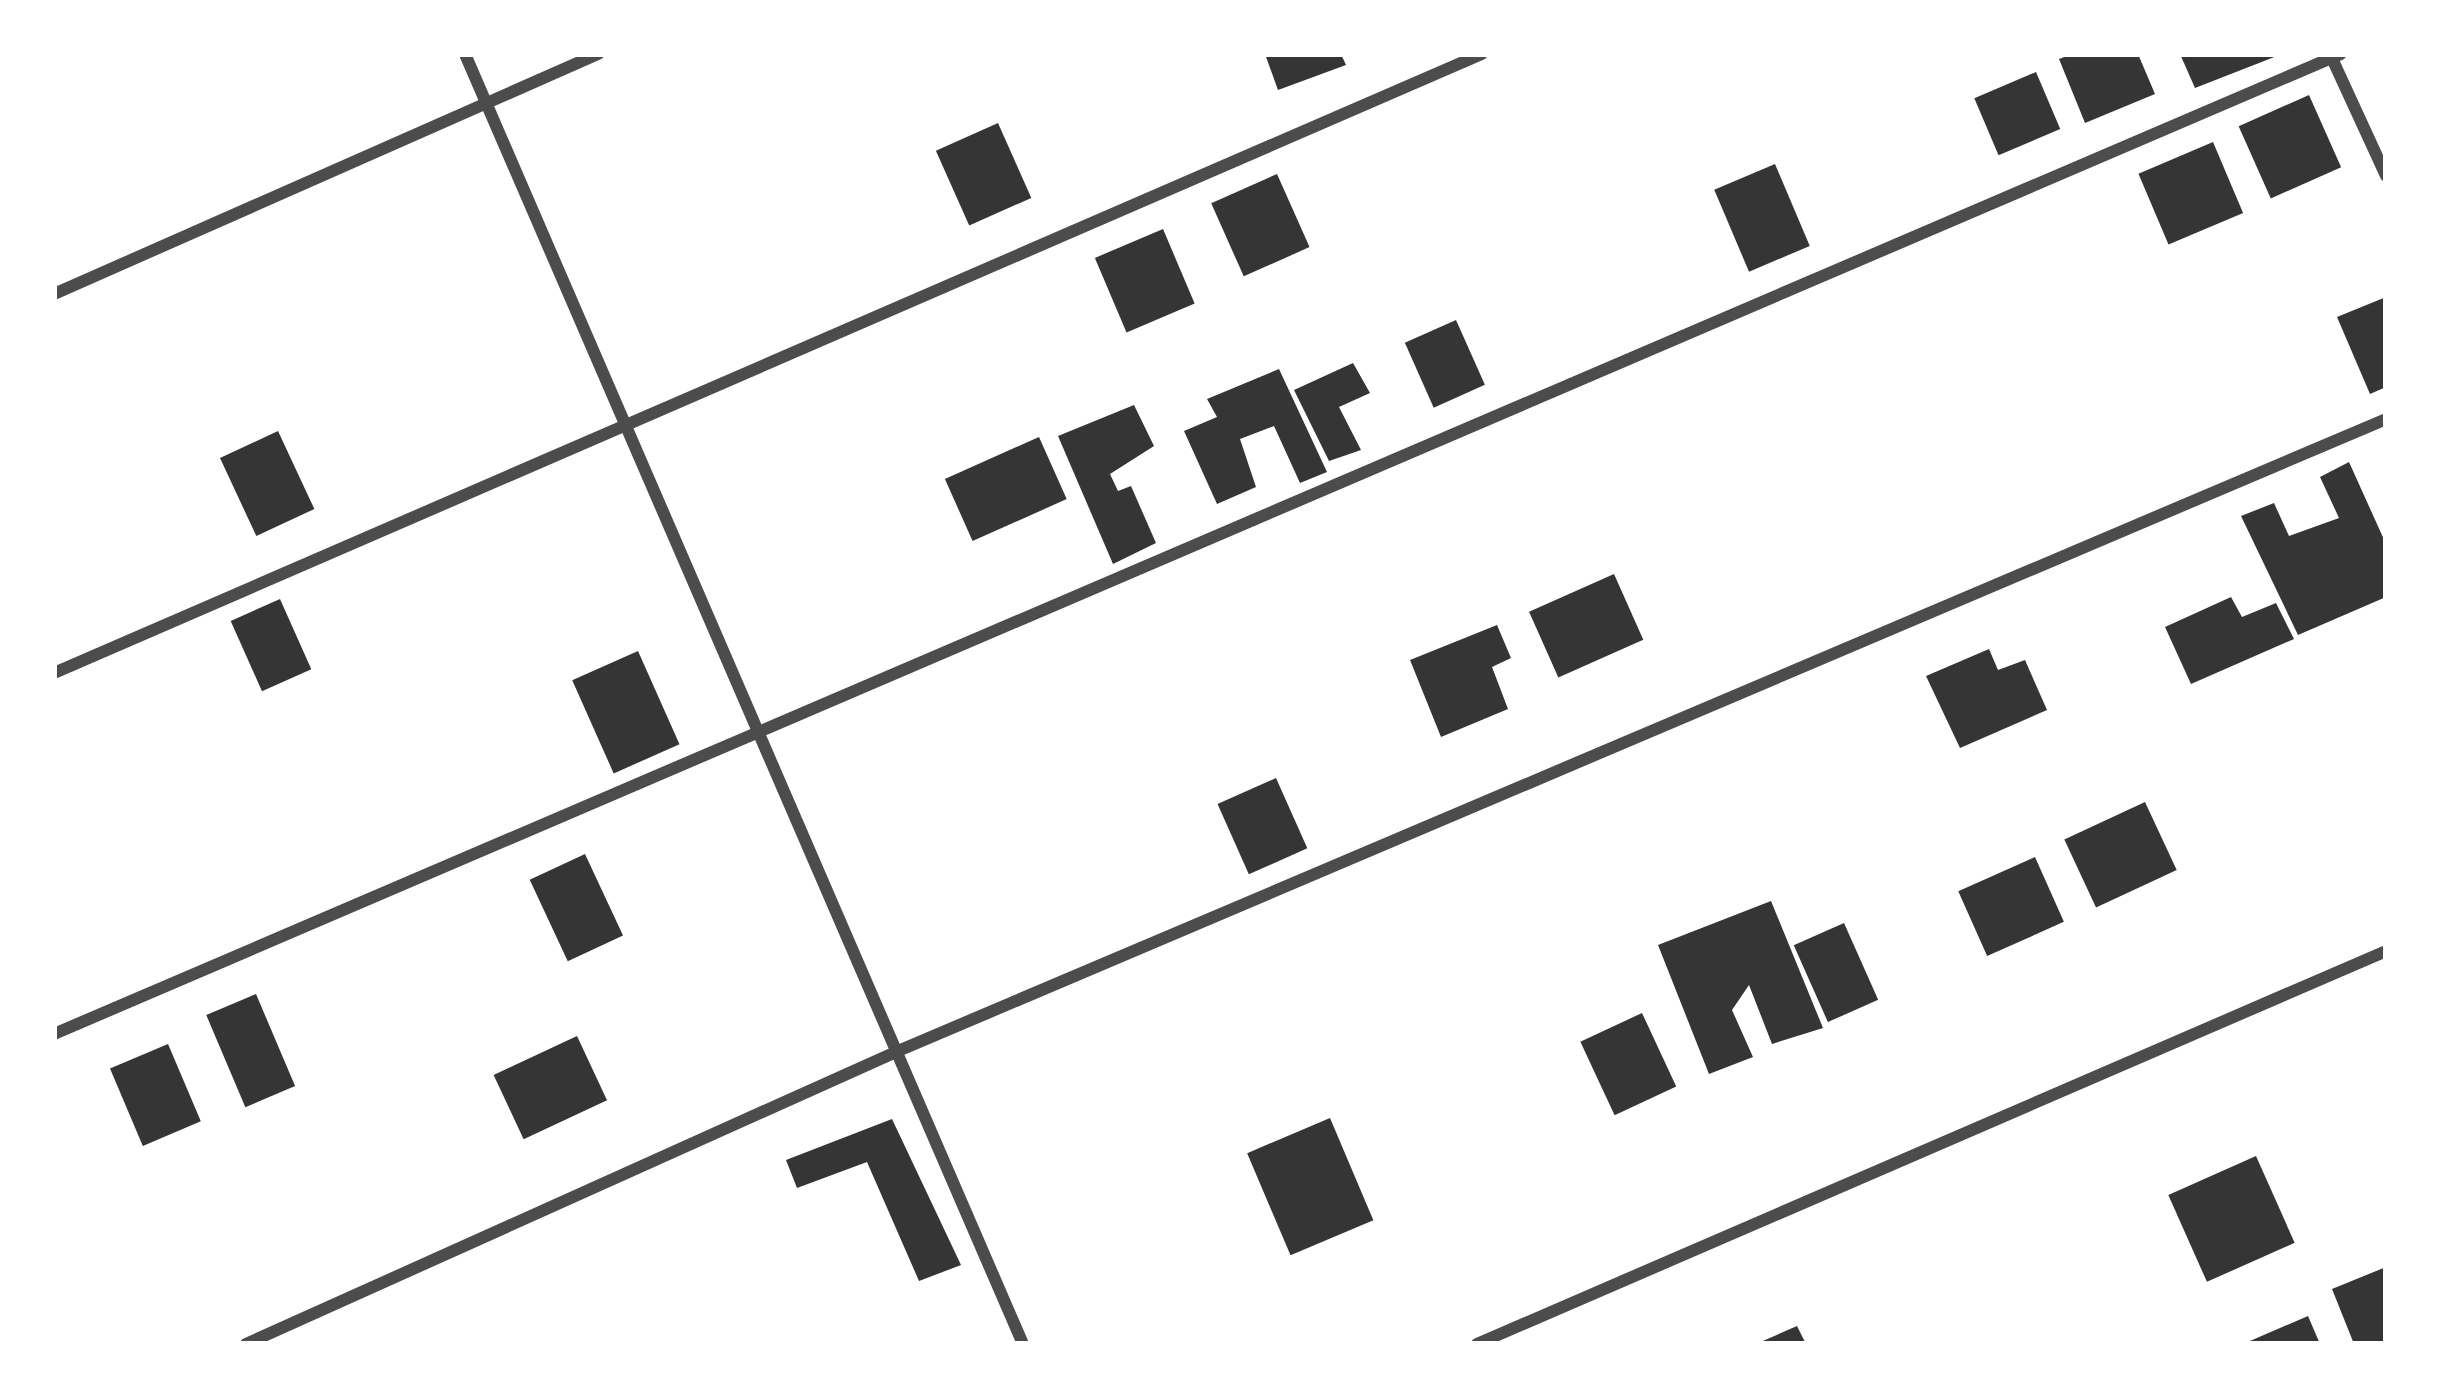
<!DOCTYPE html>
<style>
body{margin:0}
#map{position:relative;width:2440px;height:1398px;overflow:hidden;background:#fff;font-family:"Fira Sans Condensed",sans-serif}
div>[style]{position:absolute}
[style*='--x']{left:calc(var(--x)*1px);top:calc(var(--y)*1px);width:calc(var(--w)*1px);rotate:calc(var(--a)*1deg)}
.building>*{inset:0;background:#353535;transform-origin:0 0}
.minor>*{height:12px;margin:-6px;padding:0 6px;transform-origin:6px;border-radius:6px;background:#4c4c4c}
span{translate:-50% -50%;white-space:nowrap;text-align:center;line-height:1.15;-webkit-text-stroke:9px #fff;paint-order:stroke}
.frame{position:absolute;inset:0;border:57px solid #fff;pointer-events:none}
</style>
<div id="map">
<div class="building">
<div style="clip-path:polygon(1265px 54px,1341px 54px,1346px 65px,1278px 90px)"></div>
<div style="clip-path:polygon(2072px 54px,2138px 54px,2155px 94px,2085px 123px,2059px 59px)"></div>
<div style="clip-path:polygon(2180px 54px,2282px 54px,2195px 88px)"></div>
<div style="left:2036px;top:72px;width:62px;height:67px;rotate:67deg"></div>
<div style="left:2309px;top:95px;width:79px;height:77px;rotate:66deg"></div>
<div style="left:998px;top:123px;width:82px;height:68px;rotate:66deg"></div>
<div style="left:2213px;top:142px;width:77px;height:81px;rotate:67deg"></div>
<div style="left:1775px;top:164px;width:89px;height:66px;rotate:67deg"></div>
<div style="left:1277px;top:174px;width:80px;height:72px;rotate:66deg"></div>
<div style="left:1163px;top:229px;width:81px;height:74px;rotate:67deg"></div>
<div style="clip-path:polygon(2386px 297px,2386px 387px,2370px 394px,2337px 317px)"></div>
<div style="left:1456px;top:320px;width:71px;height:56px;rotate:66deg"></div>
<div style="clip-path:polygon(1353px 363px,1370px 393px,1339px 407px,1361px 450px,1329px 461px,1294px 390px)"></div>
<div style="clip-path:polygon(1279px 369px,1327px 472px,1300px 483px,1274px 426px,1240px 439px,1256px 487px,1217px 504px,1184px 431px,1217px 417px,1207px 399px)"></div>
<div style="clip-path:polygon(1134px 405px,1154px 446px,1110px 474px,1118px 491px,1131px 486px,1156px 543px,1113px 564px,1058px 436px)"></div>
<div style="left:278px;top:431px;width:86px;height:64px;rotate:65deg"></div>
<div style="left:1039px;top:437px;width:68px;height:103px;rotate:66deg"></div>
<div style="clip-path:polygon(2349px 462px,2386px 544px,2386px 597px,2298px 635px,2241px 516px,2274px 503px,2289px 536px,2339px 518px,2320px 477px)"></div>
<div style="left:1614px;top:574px;width:72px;height:93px;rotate:66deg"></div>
<div style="clip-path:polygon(2231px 597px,2242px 617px,2276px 603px,2294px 639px,2191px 684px,2165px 627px)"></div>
<div style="left:280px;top:599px;width:77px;height:54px;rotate:66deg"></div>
<div style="clip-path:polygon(1497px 625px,1511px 658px,1492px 667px,1508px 709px,1441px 737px,1410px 660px)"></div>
<div style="clip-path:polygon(1989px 649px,1998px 670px,2025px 660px,2047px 710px,1960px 748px,1926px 676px)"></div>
<div style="left:638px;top:651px;width:102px;height:72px;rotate:66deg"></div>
<div style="left:1276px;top:778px;width:77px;height:64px;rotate:66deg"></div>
<div style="left:2145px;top:802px;width:75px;height:89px;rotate:65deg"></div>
<div style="left:585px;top:854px;width:90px;height:61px;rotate:65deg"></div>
<div style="left:2035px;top:857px;width:71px;height:84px;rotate:66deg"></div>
<div style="clip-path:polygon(1771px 901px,1823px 1028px,1772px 1044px,1749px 985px,1732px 1010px,1753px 1057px,1709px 1074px,1658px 945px)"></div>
<div style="left:1844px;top:923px;width:84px;height:55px;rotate:66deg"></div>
<div style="left:256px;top:994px;width:100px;height:54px;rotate:67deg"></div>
<div style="left:1642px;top:1013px;width:81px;height:68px;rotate:65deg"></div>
<div style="left:577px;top:1036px;width:71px;height:92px;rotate:65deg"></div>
<div style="left:168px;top:1044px;width:84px;height:63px;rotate:67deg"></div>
<div style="left:1330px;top:1118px;width:111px;height:90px;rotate:67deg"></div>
<div style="clip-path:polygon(892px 1119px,961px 1265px,919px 1281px,867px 1162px,797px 1188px,786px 1160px)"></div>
<div style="left:2256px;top:1156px;width:95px;height:96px;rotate:66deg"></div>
<div style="clip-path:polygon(2386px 1267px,2386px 1344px,2354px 1344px,2332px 1289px)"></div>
<div style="clip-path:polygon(2308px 1316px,2320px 1344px,2243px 1344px)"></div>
<div style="clip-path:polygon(1797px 1326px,1806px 1344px,1756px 1344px)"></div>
</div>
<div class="minor">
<div style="--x:465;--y:54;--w:1406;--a:66.61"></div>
<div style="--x:2330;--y:54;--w:134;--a:65.3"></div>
<div style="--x:54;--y:294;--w:595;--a:-23.81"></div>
<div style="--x:54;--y:673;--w:1556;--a:-23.44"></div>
<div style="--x:54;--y:1034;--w:2488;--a:-23.2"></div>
<div style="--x:246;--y:1344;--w:715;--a:-24.2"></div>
<div style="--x:898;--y:1051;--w:1617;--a:-23.01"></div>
<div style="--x:1477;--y:1344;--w:990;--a:-23.38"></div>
</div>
<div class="frame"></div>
</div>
